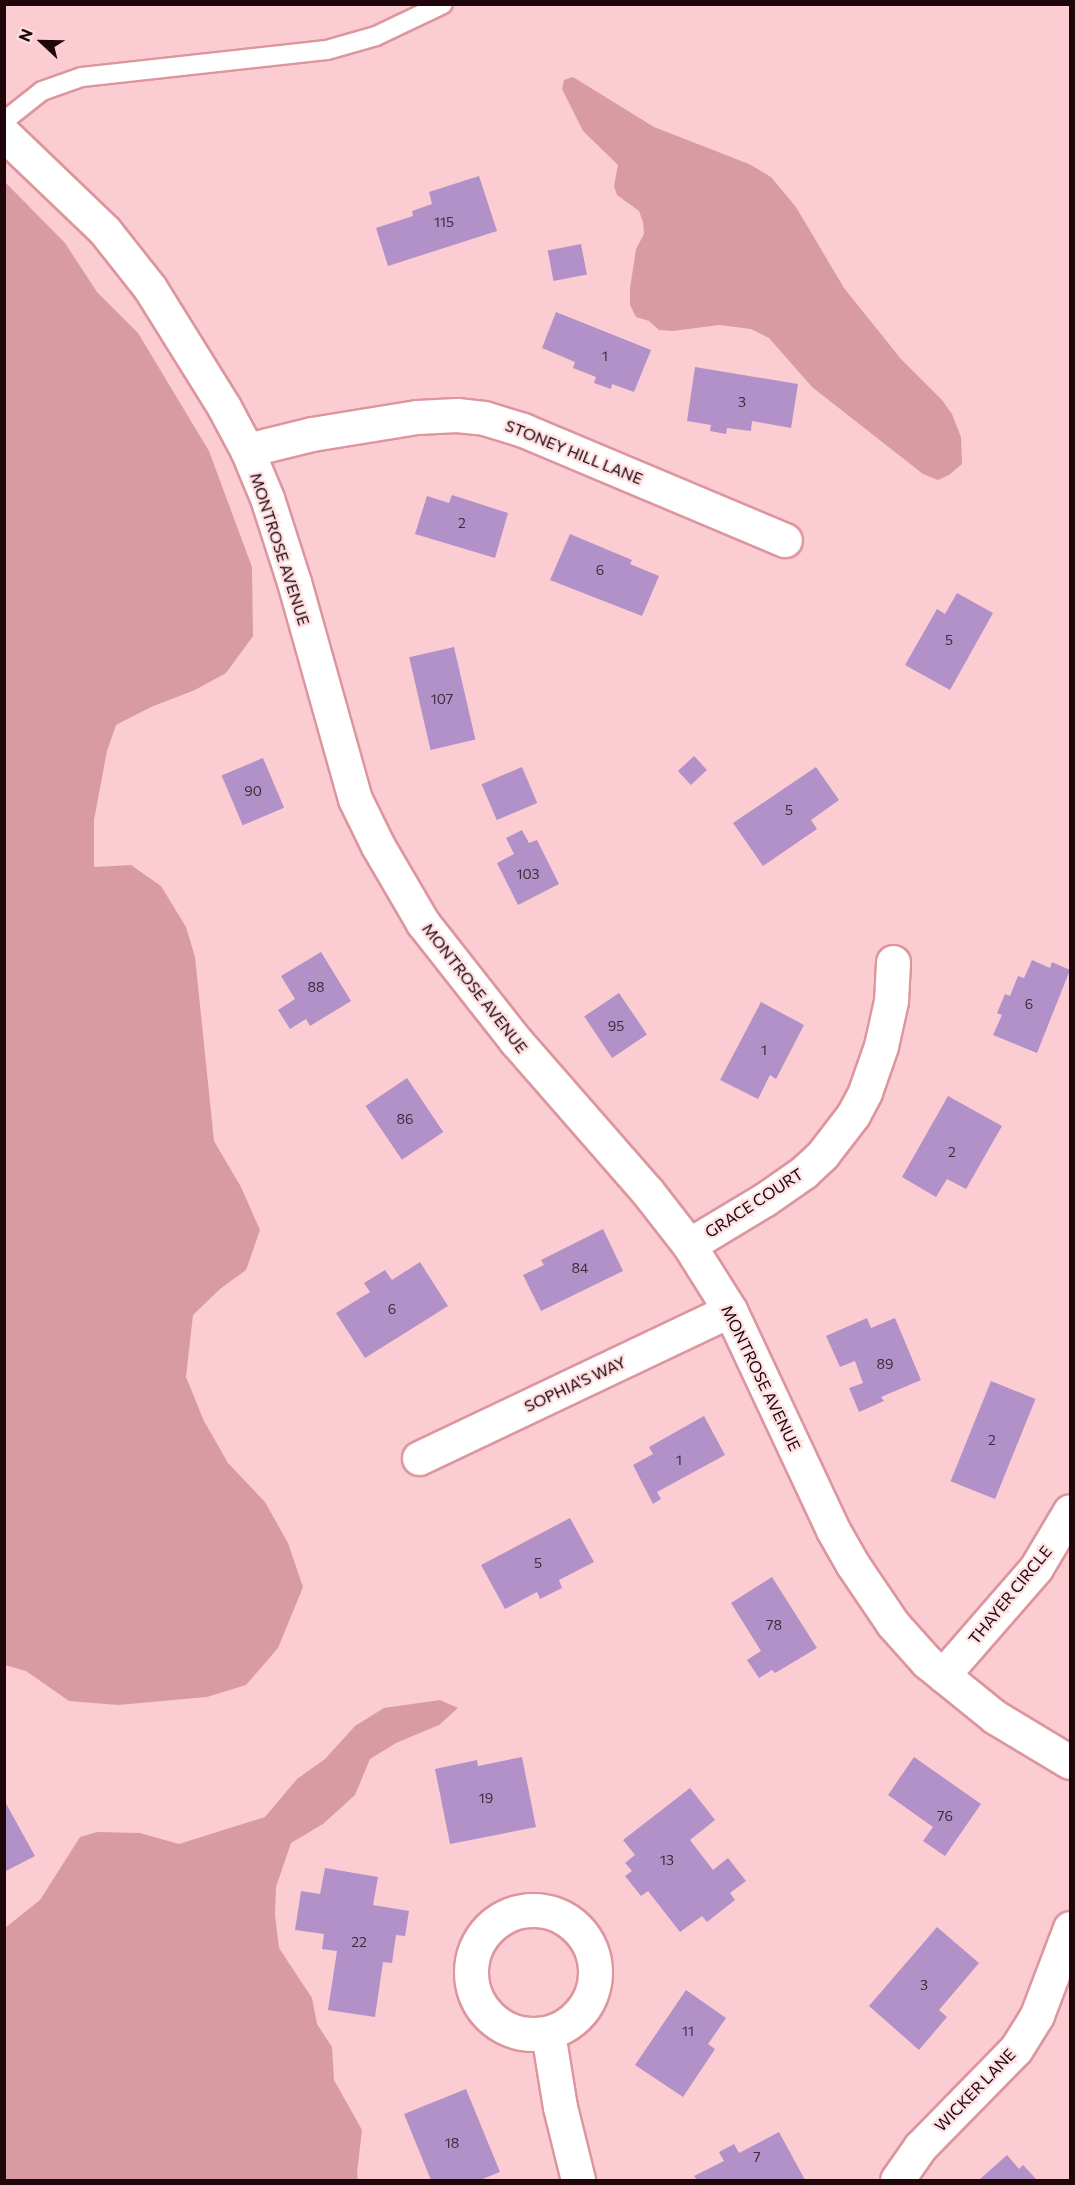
<!DOCTYPE html>
<style>
body{margin:0}
#map{position:relative;width:1075px;height:2185px;overflow:hidden;background:#fbcdd2;font-family:Commissioner,sans-serif}
div>[style]{position:absolute}
[style*='--x']{left:calc(var(--x)*1px);top:calc(var(--y)*1px);width:calc(var(--w)*1px);rotate:calc(var(--a)*1deg)}
.green>*{inset:0;background:#d99ba2}
.building>*{inset:0;background:#b191c8;transform-origin:0 0}
.roads{filter:drop-shadow(2px 0 #dd959e) drop-shadow(-2px 0 #dd959e) drop-shadow(0 2px #dd959e) drop-shadow(0 -2px #dd959e)}
.service>*{height:18px;margin:-9px;padding:0 9px;transform-origin:9px;border-radius:9px;background:#fff}
.minor>*{height:33px;margin:-16.5px;padding:0 16.5px;transform-origin:16.5px;border-radius:16.5px;background:#fff}
.minor>.ring{margin:-16.5px;padding:0;box-sizing:content-box;background:none;border:33px solid #fff;border-radius:50%}
.secondary>*{height:33px;margin:-16.5px;padding:0 16.5px;transform-origin:16.5px;border-radius:16.5px;background:#fff}
span{translate:-50% -50%;white-space:nowrap;text-align:center;line-height:1.15;-webkit-text-stroke:4.5px #fedfe2;paint-order:stroke}
.number-label{font-size:14px;color:#43293a}
.number-label span{-webkit-text-stroke-width:0}
.street-label{font-size:16px;color:#1e060a}
.frame{position:absolute;inset:0;border:6px solid #1e060a;pointer-events:none}
.north{position:absolute;left:12px;top:12px;width:60px;height:60px;-webkit-text-stroke:4px #fedfe2;paint-order:stroke;rotate:292deg;font-size:16px;font-weight:700;line-height:24px;text-align:center;color:#1e060a}
.north::after{content:'';display:block;margin:auto;width:21px;height:27px;background:#1e060a;clip-path:polygon(50% 0,100% 100%,50% 72%,0 100%)}
</style>
<div id="map">
<div class="green">
<div style="clip-path:polygon(573px 77px,654px 127px,749px 164px,771px 177px,796px 207px,844px 288px,901px 359px,942px 400px,952px 414px,961px 437px,962px 464px,949px 475px,938px 480px,923px 474px,812px 387px,769px 338px,751px 329px,719px 325px,673px 331px,659px 330px,649px 321px,636px 317px,630px 305px,630px 288px,636px 249px,644px 234px,643px 222px,639px 211px,617px 195px,614px 186px,618px 165px,583px 131px,562px 89px,564px 80px)"></div>
<div style="clip-path:polygon(4px 181px,65px 243px,97px 292px,138px 333px,209px 451px,252px 567px,253px 636px,226px 673px,195px 690px,151px 707px,116px 725px,107px 751px,94px 820px,94px 867px,131px 865px,161px 886px,186px 927px,195px 957px,214px 1141px,241px 1187px,260px 1230px,246px 1270px,220px 1289px,193px 1315px,186px 1377px,204px 1421px,228px 1463px,265px 1502px,288px 1543px,303px 1587px,278px 1648px,246px 1685px,207px 1697px,118px 1705px,69px 1701px,26px 1671px,5px 1665px)"></div>
<div style="clip-path:polygon(440px 1700px,458px 1708px,439px 1725px,396px 1743px,370px 1759px,355px 1795px,323px 1824px,291px 1843px,276px 1887px,275px 1915px,279px 1948px,312px 1998px,317px 2024px,332px 2047px,334px 2080px,362px 2130px,357px 2173px,358px 2180px,5px 2180px,5px 1928px,40px 1900px,80px 1837px,97px 1832px,140px 1833px,179px 1844px,265px 1817px,297px 1779px,325px 1759px,355px 1726px,384px 1708px)"></div>
</div>
<div class="building">
<div style="clip-path:polygon(479px 176px,497px 231px,388px 266px,376px 228px,413px 216px,412px 211px,432px 204px,429px 192px)"></div>
<div style="left:581px;top:244px;width:31px;height:34px;rotate:79deg"></div>
<div style="clip-path:polygon(556px 312px,651px 350px,634px 392px,612px 384px,611px 389px,594px 383px,596px 377px,573px 368px,575px 362px,542px 348px)"></div>
<div style="clip-path:polygon(695px 367px,798px 384px,791px 428px,752px 421px,751px 431px,727px 428px,726px 434px,710px 431px,711px 425px,687px 421px)"></div>
<div style="clip-path:polygon(452px 495px,508px 513px,495px 558px,415px 534px,427px 496px,449px 503px)"></div>
<div style="clip-path:polygon(570px 534px,632px 560px,630px 564px,659px 576px,642px 616px,550px 580px)"></div>
<div style="clip-path:polygon(957px 593px,993px 613px,950px 690px,905px 665px,937px 609px,945px 614px)"></div>
<div style="left:454px;top:647px;width:95px;height:46px;rotate:77deg"></div>
<div style="left:694px;top:756px;width:19px;height:22px;rotate:47deg"></div>
<div style="left:263px;top:758px;width:54px;height:45px;rotate:67deg"></div>
<div style="left:522px;top:767px;width:39px;height:44px;rotate:67deg"></div>
<div style="clip-path:polygon(816px 767px,839px 800px,811px 820px,817px 829px,763px 866px,733px 823px)"></div>
<div style="clip-path:polygon(522px 830px,529px 843px,537px 840px,559px 884px,518px 905px,497px 863px,514px 854px,506px 838px)"></div>
<div style="clip-path:polygon(321px 952px,351px 1001px,310px 1026px,306px 1019px,290px 1029px,278px 1010px,295px 999px,281px 976px)"></div>
<div style="clip-path:polygon(1032px 960px,1050px 968px,1052px 962px,1070px 970px,1037px 1053px,993px 1035px,1002px 1015px,997px 1013px,1005px 994px,1010px 996px,1018px 976px,1024px 978px)"></div>
<div style="left:619px;top:993px;width:50px;height:42px;rotate:56deg"></div>
<div style="clip-path:polygon(761px 1002px,804px 1025px,776px 1079px,770px 1075px,758px 1099px,720px 1080px)"></div>
<div style="left:407px;top:1078px;width:65px;height:50px;rotate:56deg"></div>
<div style="clip-path:polygon(948px 1096px,1002px 1126px,966px 1189px,947px 1179px,936px 1197px,902px 1177px)"></div>
<div style="clip-path:polygon(603px 1229px,623px 1271px,541px 1311px,523px 1275px,544px 1265px,541px 1260px)"></div>
<div style="clip-path:polygon(420px 1262px,448px 1306px,365px 1358px,336px 1313px,370px 1292px,364px 1283px,385px 1270px,392px 1280px)"></div>
<div style="clip-path:polygon(867px 1318px,871px 1328px,895px 1318px,921px 1380px,881px 1397px,884px 1401px,859px 1412px,849px 1388px,863px 1383px,855px 1361px,840px 1367px,826px 1336px)"></div>
<div style="left:991px;top:1381px;width:48px;height:108px;rotate:22deg"></div>
<div style="clip-path:polygon(704px 1416px,725px 1455px,657px 1492px,661px 1499px,653px 1504px,633px 1465px,653px 1454px,649px 1447px)"></div>
<div style="clip-path:polygon(570px 1518px,594px 1562px,559px 1580px,562px 1588px,540px 1599px,537px 1592px,505px 1609px,481px 1565px)"></div>
<div style="clip-path:polygon(772px 1577px,817px 1648px,775px 1673px,772px 1670px,759px 1678px,747px 1660px,761px 1651px,731px 1603px)"></div>
<div style="clip-path:polygon(522px 1757px,536px 1827px,450px 1844px,435px 1769px,477px 1760px,478px 1766px)"></div>
<div style="clip-path:polygon(914px 1757px,981px 1804px,945px 1856px,923px 1841px,933px 1827px,888px 1795px)"></div>
<div style="clip-path:polygon(690px 1788px,715px 1820px,690px 1840px,713px 1870px,728px 1858px,746px 1881px,730px 1893px,735px 1900px,707px 1922px,702px 1916px,680px 1932px,648px 1891px,641px 1896px,625px 1876px,632px 1871px,625px 1863px,635px 1855px,623px 1840px)"></div>
<div style="clip-path:polygon(4px 1800px,35px 1856px,4px 1872px)"></div>
<div style="clip-path:polygon(325px 1868px,378px 1877px,373px 1905px,409px 1911px,405px 1936px,396px 1935px,392px 1963px,383px 1962px,375px 2017px,328px 2010px,337px 1951px,322px 1949px,324px 1934px,295px 1930px,301px 1891px,320px 1894px)"></div>
<div style="clip-path:polygon(937px 1927px,979px 1963px,939px 2010px,947px 2017px,919px 2050px,869px 2006px)"></div>
<div style="clip-path:polygon(686px 1990px,726px 2018px,708px 2044px,715px 2049px,683px 2097px,635px 2065px)"></div>
<div style="clip-path:polygon(466px 2089px,500px 2172px,480px 2180px,431px 2180px,404px 2114px)"></div>
<div style="clip-path:polygon(779px 2132px,805px 2180px,697px 2180px,694px 2176px,724px 2161px,719px 2152px,734px 2144px,739px 2153px)"></div>
<div style="clip-path:polygon(1007px 2155px,1019px 2169px,1023px 2165px,1037px 2180px,979px 2180px)"></div>
</div>
<div class="roads">
<div class="service">
<div style="--x:4;--y:121;--w:48;--a:-38.3"></div>
<div style="--x:42;--y:91;--w:42;--a:-19.3"></div>
<div style="--x:82;--y:77;--w:246;--a:-6.3"></div>
<div style="--x:327;--y:50;--w:51;--a:-15.9"></div>
<div style="--x:376;--y:36;--w:74;--a:-25.5"></div>
</div>
<div class="minor">
<div style="--x:247;--y:450;--w:67;--a:-13.8"></div>
<div style="--x:312;--y:434;--w:106;--a:-9.2"></div>
<div style="--x:417;--y:417;--w:40;--a:-2.9"></div>
<div style="--x:457;--y:415;--w:27;--a:6"></div>
<div style="--x:484;--y:418;--w:41;--a:17.1"></div>
<div style="--x:523;--y:430;--w:284;--a:22.8"></div>
<div style="--x:689;--y:1245;--w:87;--a:-31"></div>
<div style="--x:764;--y:1200;--w:49;--a:-35"></div>
<div style="--x:804;--y:1172;--w:26;--a:-43"></div>
<div style="--x:823;--y:1154;--w:49;--a:-52.4"></div>
<div style="--x:853;--y:1115;--w:26;--a:-62"></div>
<div style="--x:865;--y:1092;--w:49;--a:-70.8"></div>
<div style="--x:881;--y:1046;--w:46;--a:-77.5"></div>
<div style="--x:891;--y:1001;--w:39;--a:-87"></div>
<div style="--x:419;--y:1458;--w:344;--a:-25.4"></div>
<div style="--x:943;--y:1675;--w:142;--a:-49"></div>
<div style="--x:1036;--y:1568;--w:66;--a:-59.2"></div>
<div class="ring" style="left:471px;top:1910px;width:91px;height:91px"></div>
<div style="--x:548;--y:2033;--w:75;--a:80.8"></div>
<div style="--x:560;--y:2107;--w:75;--a:76.1"></div>
<div style="--x:897;--y:2180;--w:40;--a:-55.1"></div>
<div style="--x:920;--y:2147;--w:137;--a:-45.6"></div>
<div style="--x:1016;--y:2049;--w:40;--a:-58"></div>
<div style="--x:1037;--y:2015;--w:93;--a:-69.2"></div>
</div>
<div class="secondary">
<div style="--x:4;--y:134;--w:140;--a:43.8"></div>
<div style="--x:105;--y:231;--w:73;--a:51.7"></div>
<div style="--x:150;--y:288;--w:140;--a:58.1"></div>
<div style="--x:224;--y:407;--w:49;--a:61.9"></div>
<div style="--x:247;--y:450;--w:52;--a:67.4"></div>
<div style="--x:267;--y:498;--w:88;--a:72.2"></div>
<div style="--x:294;--y:582;--w:225;--a:74.3"></div>
<div style="--x:355;--y:799;--w:52;--a:63.9"></div>
<div style="--x:378;--y:846;--w:89;--a:59.7"></div>
<div style="--x:423;--y:923;--w:150;--a:51.8"></div>
<div style="--x:516;--y:1041;--w:199;--a:48.9"></div>
<div style="--x:647;--y:1191;--w:68;--a:52.1"></div>
<div style="--x:689;--y:1245;--w:77;--a:57.8"></div>
<div style="--x:730;--y:1310;--w:243;--a:64.9"></div>
<div style="--x:833;--y:1530;--w:40;--a:60.3"></div>
<div style="--x:853;--y:1565;--w:71;--a:55.9"></div>
<div style="--x:893;--y:1624;--w:51;--a:48.2"></div>
<div style="--x:927;--y:1662;--w:87;--a:39"></div>
<div style="--x:995;--y:1717;--w:87;--a:31"></div>
</div>
</div>
<div class="number-label">
<span style="left:444px;top:222px">115</span>
<span style="left:605px;top:356px">1</span>
<span style="left:742px;top:402px">3</span>
<span style="left:462px;top:523px">2</span>
<span style="left:600px;top:570px">6</span>
<span style="left:949px;top:640px">5</span>
<span style="left:442px;top:699px">107</span>
<span style="left:253px;top:791px">90</span>
<span style="left:789px;top:810px">5</span>
<span style="left:528px;top:874px">103</span>
<span style="left:316px;top:987px">88</span>
<span style="left:1029px;top:1004px">6</span>
<span style="left:616px;top:1026px">95</span>
<span style="left:764px;top:1050px">1</span>
<span style="left:405px;top:1119px">86</span>
<span style="left:952px;top:1152px">2</span>
<span style="left:580px;top:1268px">84</span>
<span style="left:392px;top:1309px">6</span>
<span style="left:885px;top:1364px">89</span>
<span style="left:992px;top:1440px">2</span>
<span style="left:679px;top:1460px">1</span>
<span style="left:538px;top:1563px">5</span>
<span style="left:774px;top:1625px">78</span>
<span style="left:486px;top:1798px">19</span>
<span style="left:945px;top:1816px">76</span>
<span style="left:667px;top:1860px">13</span>
<span style="left:359px;top:1942px">22</span>
<span style="left:924px;top:1985px">3</span>
<span style="left:688px;top:2031px">11</span>
<span style="left:452px;top:2143px">18</span>
<span style="left:757px;top:2157px">7</span>
</div>
<div class="street-label">
<span style="left:574px;top:452px;rotate:22deg">STONEY HILL LANE</span>
<span style="left:280px;top:549px;rotate:72deg">MONTROSE AVENUE</span>
<span style="left:475px;top:988px;rotate:52deg">MONTROSE AVENUE</span>
<span style="left:754px;top:1203px;rotate:-33deg">GRACE COURT</span>
<span style="left:761px;top:1378px;rotate:64deg">MONTROSE AVENUE</span>
<span style="left:575px;top:1384px;rotate:-25deg">SOPHIA'S WAY</span>
<span style="left:1010px;top:1595px;rotate:-51deg">THAYER CIRCLE</span>
<span style="left:975px;top:2090px;rotate:-46deg">WICKER LANE</span>
</div>
<div class="frame"></div>
<div class="north">N</div>
</div>
